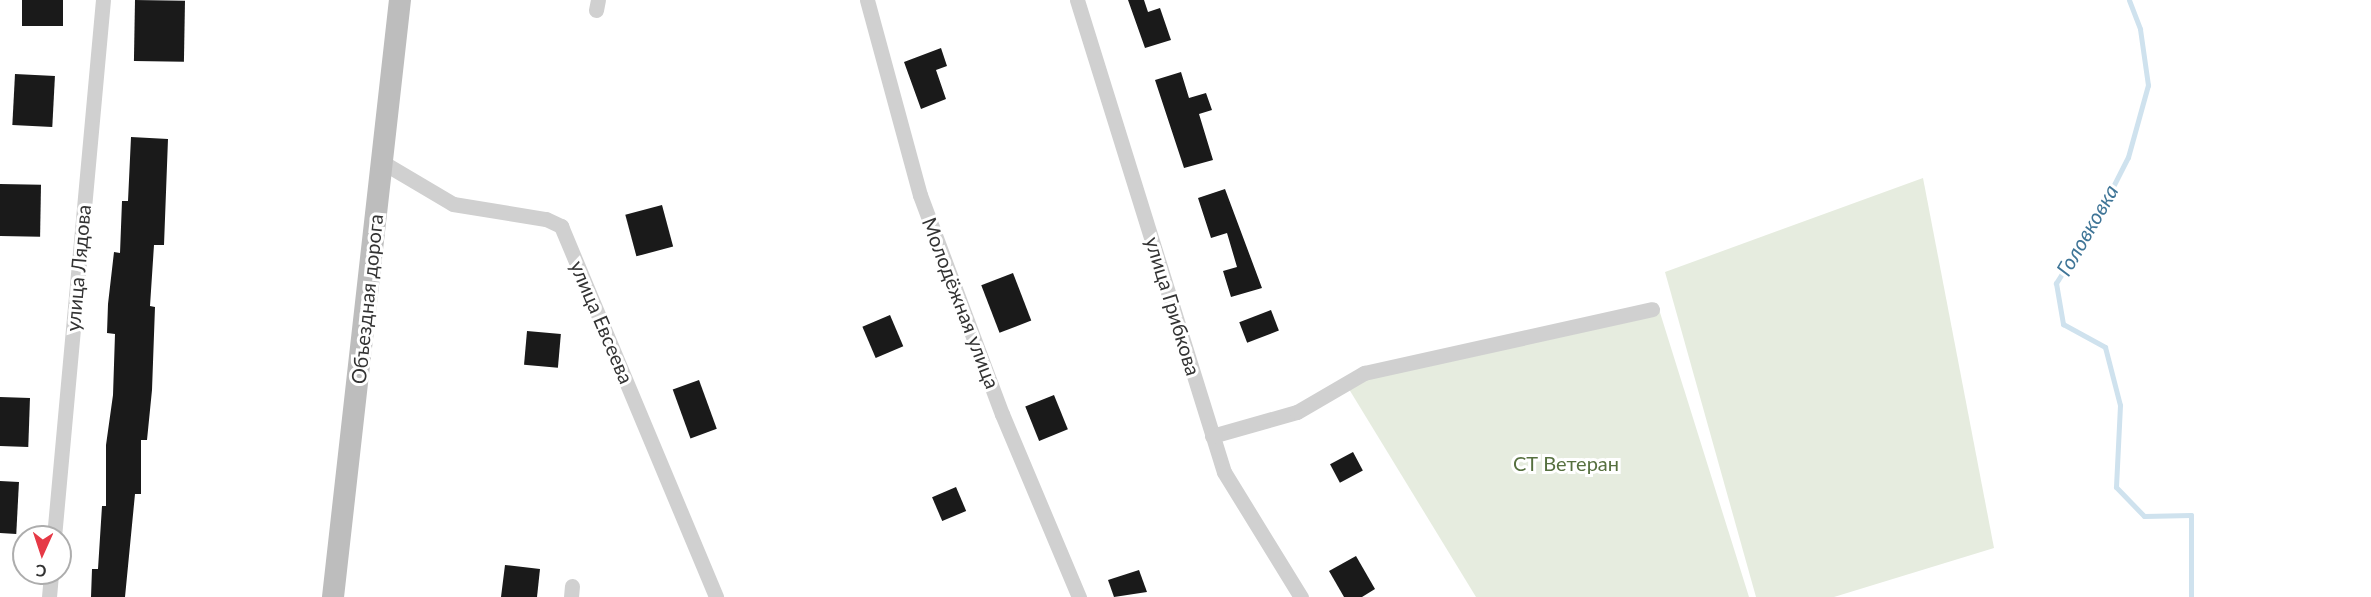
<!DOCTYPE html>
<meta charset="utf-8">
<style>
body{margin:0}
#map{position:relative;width:2371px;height:597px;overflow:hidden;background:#fff;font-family:Lato,sans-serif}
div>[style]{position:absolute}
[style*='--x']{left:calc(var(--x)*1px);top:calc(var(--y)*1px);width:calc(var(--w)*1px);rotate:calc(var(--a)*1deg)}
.green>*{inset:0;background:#e6ecdf}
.stream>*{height:5px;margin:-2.5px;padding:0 2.5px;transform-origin:2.5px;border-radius:2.5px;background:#cfe2ee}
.building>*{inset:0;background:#1a1a1a;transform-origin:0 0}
.street>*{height:15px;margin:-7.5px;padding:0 7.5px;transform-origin:7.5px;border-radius:7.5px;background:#d0d0d0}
.secondary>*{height:22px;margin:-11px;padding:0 11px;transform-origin:11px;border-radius:11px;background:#bdbdbd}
span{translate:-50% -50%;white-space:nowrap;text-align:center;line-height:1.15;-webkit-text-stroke:6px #fff;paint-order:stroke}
.street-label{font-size:20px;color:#333}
.park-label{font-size:20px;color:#56703f}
.water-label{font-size:21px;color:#3f7597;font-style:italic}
.north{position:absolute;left:12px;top:525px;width:60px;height:60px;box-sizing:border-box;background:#fff;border:2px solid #adadad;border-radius:50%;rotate:183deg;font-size:16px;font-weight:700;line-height:24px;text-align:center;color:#333}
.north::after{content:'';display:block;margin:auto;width:21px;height:27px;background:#e63946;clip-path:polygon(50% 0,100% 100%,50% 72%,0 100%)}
</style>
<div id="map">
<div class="green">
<div style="clip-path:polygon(1923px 178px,1994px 548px,1834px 597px,1756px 597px,1665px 272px)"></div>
<div style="clip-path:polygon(1657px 303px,1749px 597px,1476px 597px,1344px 381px)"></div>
</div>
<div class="stream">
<div style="--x:2129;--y:0;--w:31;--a:69"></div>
<div style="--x:2140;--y:29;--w:57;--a:81.9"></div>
<div style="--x:2148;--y:85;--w:75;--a:105.5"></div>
<div style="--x:2128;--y:157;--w:71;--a:116.9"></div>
<div style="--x:2096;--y:220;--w:75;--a:122.4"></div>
<div style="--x:2056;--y:283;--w:42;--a:80.3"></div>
<div style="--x:2063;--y:324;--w:48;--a:28.7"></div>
<div style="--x:2105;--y:347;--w:60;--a:75.5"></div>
<div style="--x:2120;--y:405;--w:82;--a:92.8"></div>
<div style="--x:2116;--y:487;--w:40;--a:46"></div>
<div style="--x:2144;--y:516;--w:47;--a:-1.2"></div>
<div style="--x:2191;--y:515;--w:82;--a:90"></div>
</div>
<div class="building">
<div style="left:22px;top:0;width:41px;height:26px"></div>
<div style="left:135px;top:0;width:50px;height:61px;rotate:1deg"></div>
<div style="clip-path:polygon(1128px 0,1144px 0,1148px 12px,1160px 8px,1171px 40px,1145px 48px)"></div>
<div style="clip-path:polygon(941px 48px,947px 66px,936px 70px,946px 99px,921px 109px,904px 62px)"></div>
<div style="clip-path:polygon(1181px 72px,1189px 98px,1206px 93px,1212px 110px,1199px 114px,1213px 160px,1184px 168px,1155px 80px)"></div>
<div style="left:15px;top:74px;width:40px;height:51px;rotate:3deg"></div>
<div style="clip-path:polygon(131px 137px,168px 139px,164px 245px,154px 245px,150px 306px,155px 307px,152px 390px,147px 440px,141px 440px,141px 494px,135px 494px,125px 597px,91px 597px,92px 569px,98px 569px,102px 506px,106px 506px,106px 445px,113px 395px,115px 334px,107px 333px,108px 304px,114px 252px,120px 253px,122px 201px,128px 201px)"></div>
<div style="left:0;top:184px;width:41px;height:52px;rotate:1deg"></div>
<div style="clip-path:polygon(1225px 189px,1262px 288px,1231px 297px,1223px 271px,1237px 267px,1227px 233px,1211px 238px,1198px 198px)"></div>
<div style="left:662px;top:205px;width:43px;height:38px;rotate:75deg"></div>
<div style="left:1013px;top:273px;width:51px;height:34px;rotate:69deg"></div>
<div style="left:1271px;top:310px;width:22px;height:34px;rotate:69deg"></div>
<div style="left:890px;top:315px;width:34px;height:30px;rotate:67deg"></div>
<div style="left:527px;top:331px;width:34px;height:34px;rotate:5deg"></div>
<div style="left:699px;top:380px;width:52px;height:28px;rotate:70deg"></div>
<div style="left:1054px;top:395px;width:37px;height:31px;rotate:68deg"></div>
<div style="left:0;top:397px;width:30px;height:49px;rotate:2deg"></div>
<div style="left:1353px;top:452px;width:21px;height:26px;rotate:62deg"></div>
<div style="left:0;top:481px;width:19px;height:52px;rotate:3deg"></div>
<div style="left:956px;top:487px;width:26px;height:26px;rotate:67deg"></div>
<div style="clip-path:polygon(1356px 556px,1375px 589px,1362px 597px,1344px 597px,1329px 571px)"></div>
<div style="clip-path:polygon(505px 565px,540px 569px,537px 597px,501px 597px)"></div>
<div style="clip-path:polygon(1139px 570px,1147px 592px,1114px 597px,1108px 580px)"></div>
</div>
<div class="street">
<div style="--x:867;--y:0;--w:202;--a:74.8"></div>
<div style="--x:920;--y:195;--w:234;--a:69.5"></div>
<div style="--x:1002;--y:414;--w:199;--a:67.2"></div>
<div style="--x:1077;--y:0;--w:494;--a:72.7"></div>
<div style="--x:1224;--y:472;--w:147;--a:58.4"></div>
<div style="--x:596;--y:10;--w:10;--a:-79"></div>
<div style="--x:382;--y:162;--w:82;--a:30.6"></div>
<div style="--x:453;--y:204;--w:94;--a:9.2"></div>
<div style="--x:546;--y:219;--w:17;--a:25"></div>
<div style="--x:561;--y:226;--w:402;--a:67.3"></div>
<div style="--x:1212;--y:436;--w:88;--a:-15.8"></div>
<div style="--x:1297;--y:412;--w:78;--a:-30.2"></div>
<div style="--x:1364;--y:373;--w:295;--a:-12.5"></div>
<div style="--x:54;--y:537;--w:539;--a:-84.79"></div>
<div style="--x:49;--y:597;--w:24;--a:-85"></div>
<div style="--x:571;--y:597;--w:11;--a:-85"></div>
</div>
<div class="secondary">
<div style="--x:333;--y:597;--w:601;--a:-83.6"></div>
</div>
<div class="street-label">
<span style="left:78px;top:268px;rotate:-85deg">улица Лядова</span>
<span style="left:367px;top:299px;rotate:-84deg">Объездная дорога</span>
<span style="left:961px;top:303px;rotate:69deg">Молодёжная улица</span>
<span style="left:1173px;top:306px;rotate:73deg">улица Грибкова</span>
<span style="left:602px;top:322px;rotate:67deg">улица Евсеева</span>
</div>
<div class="park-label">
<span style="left:1566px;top:463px">СТ Ветеран</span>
</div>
<div class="water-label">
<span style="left:2087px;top:230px;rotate:-60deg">Головковка</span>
</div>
<div class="north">С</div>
</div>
